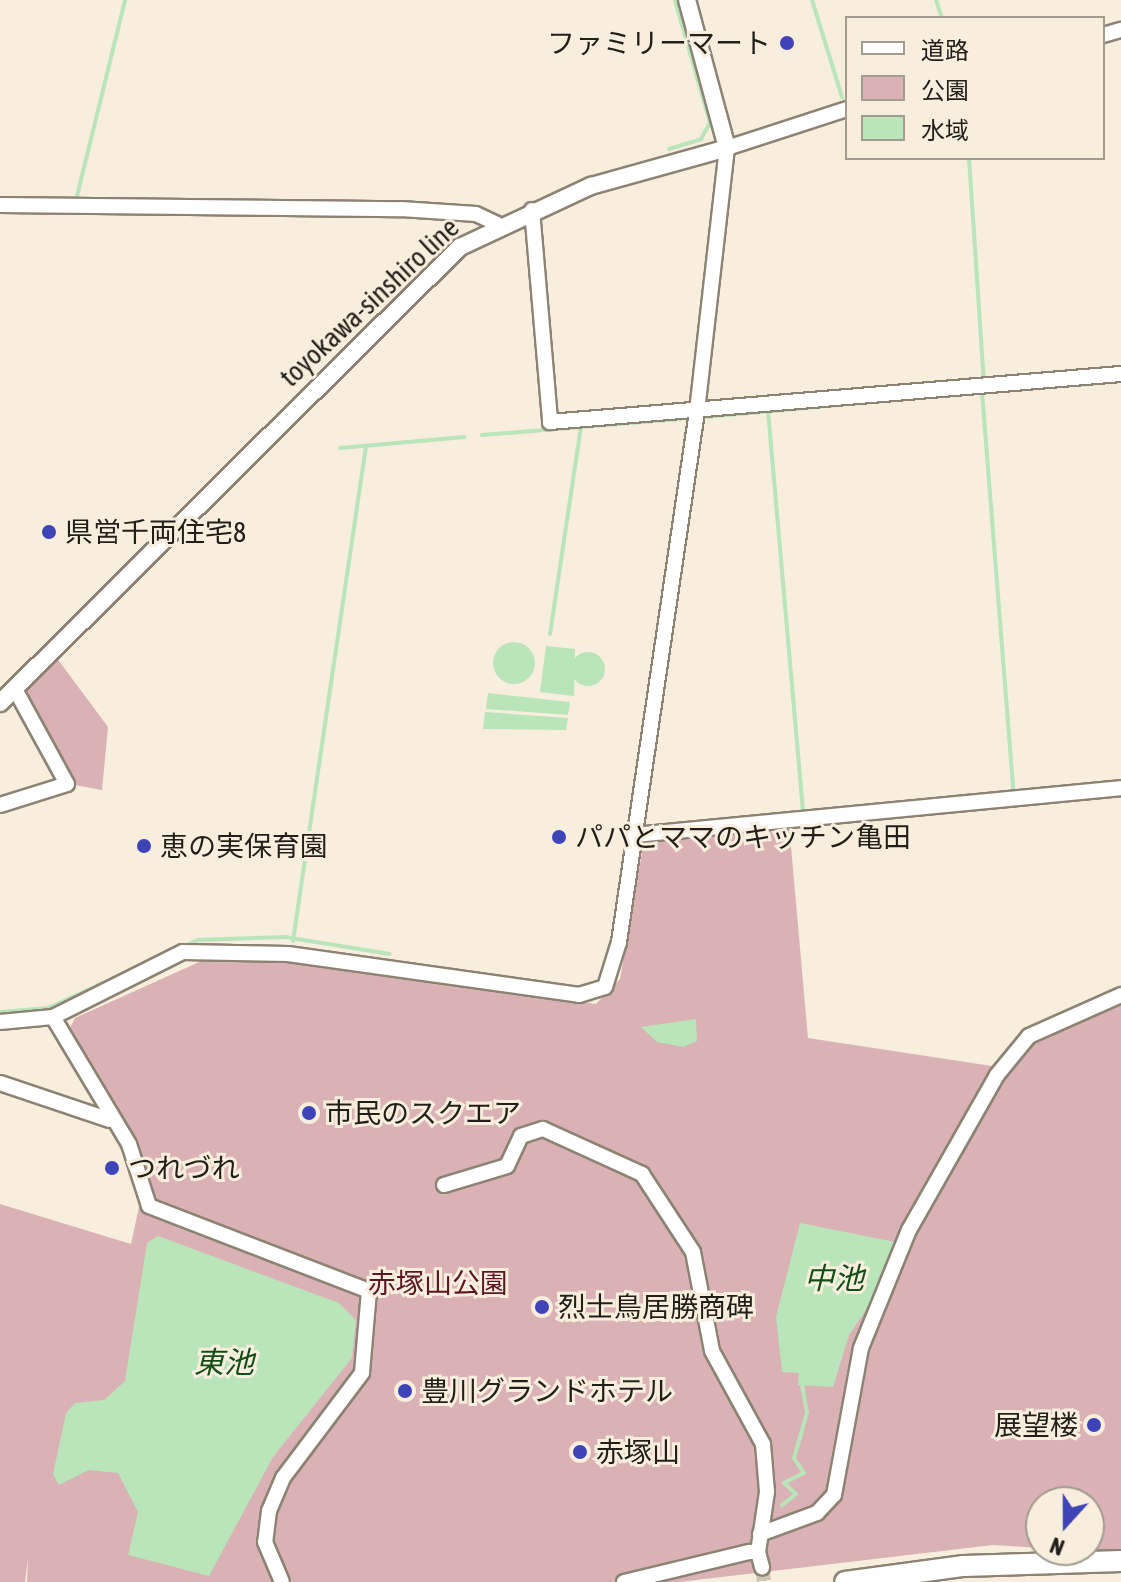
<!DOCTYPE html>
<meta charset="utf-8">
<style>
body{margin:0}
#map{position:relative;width:1121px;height:1582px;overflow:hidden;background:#f8eede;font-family:"Asap Condensed","Noto Sans JP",sans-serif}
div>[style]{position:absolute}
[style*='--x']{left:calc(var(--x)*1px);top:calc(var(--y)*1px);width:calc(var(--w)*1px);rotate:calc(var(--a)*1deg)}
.green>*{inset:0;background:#dab2b5}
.water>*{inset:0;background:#bae4ba}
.round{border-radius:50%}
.stream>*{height:4px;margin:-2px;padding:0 2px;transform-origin:2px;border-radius:2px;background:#bae4ba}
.minor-tunnel>*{height:14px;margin-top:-7px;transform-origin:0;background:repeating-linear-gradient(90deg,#cdc5b7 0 14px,transparent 0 21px)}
.roads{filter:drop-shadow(2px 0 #8c8374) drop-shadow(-2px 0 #8c8374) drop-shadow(0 2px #8c8374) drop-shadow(0 -2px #8c8374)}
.minor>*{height:14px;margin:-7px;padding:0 7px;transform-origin:7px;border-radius:7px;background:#fff}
.major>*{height:16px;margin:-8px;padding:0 8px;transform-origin:8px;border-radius:8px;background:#fff}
.highway>*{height:20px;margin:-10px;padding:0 10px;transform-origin:10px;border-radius:10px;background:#fff}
.dots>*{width:22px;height:22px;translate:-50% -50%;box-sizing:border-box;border:4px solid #f8eede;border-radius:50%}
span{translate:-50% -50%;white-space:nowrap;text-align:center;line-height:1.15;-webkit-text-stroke:6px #f8eede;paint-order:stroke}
.poi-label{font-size:28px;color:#221f19}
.right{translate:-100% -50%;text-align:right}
.left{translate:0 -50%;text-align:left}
.street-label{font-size:28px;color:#221f19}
.park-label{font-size:28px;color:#5c1524}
.water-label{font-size:30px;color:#134e19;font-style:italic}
.legend{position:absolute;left:845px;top:16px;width:260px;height:144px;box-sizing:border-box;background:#f8eede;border:2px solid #a29b8f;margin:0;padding:10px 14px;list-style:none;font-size:24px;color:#221f19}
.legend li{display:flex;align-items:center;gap:16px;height:40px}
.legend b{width:40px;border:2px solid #a29b8f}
.north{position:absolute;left:1025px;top:1486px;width:80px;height:80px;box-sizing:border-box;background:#f8eede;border:2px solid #a29b8f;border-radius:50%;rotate:201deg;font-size:22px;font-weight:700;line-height:32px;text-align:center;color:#221f19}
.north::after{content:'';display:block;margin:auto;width:28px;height:36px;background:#3e43b8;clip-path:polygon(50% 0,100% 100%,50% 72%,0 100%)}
</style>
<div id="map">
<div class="green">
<div style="clip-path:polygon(56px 657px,108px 727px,102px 790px,74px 785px,23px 691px)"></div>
<div style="clip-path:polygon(789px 824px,808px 1038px,1005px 1068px,1031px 1041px,1121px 998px,1121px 1553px,1089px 1550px,1089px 1502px,1041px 1502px,1041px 1548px,993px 1545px,679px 1582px,27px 1582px,28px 1559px,25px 1582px,0 1582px,0 1204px,131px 1244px,139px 1207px,151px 1195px,139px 1145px,69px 1030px,75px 1018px,208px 958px,286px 960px,596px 1004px,620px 979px,644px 841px)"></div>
</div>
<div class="water">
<div class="round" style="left:493px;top:642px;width:42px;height:42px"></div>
<div style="clip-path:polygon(546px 646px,575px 649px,574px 696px,540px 692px)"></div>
<div class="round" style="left:571px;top:652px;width:34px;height:34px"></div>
<div style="clip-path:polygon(488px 693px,570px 702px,568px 715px,486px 709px)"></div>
<div style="clip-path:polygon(485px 712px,568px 718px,566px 730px,483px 729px)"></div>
<div style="clip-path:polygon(696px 1019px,697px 1041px,683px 1047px,657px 1042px,641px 1027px)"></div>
<div style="clip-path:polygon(800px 1223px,895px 1242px,877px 1294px,849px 1335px,833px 1387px,798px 1385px,799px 1373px,782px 1372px,776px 1317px)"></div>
<div style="clip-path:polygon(158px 1236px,339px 1303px,356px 1320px,352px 1358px,273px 1457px,209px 1576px,128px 1555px,138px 1512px,118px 1473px,89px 1470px,59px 1485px,53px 1474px,66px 1413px,75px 1403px,104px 1400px,125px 1381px,147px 1243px)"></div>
</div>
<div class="stream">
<div style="--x:812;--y:0;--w:102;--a:72.8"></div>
<div style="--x:936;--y:0;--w:19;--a:72"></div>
<div style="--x:669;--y:149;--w:34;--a:-17"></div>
<div style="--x:701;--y:139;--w:18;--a:-61"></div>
<div style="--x:710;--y:123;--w:128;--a:-105.9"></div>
<div style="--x:969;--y:158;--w:225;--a:86.2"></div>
<div style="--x:77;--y:196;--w:202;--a:-76.2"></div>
<div style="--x:1079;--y:385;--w:42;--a:-5.4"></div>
<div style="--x:982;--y:392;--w:398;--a:85.5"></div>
<div style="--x:768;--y:411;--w:400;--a:85"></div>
<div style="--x:706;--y:417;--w:234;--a:-5.2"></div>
<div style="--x:482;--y:435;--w:199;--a:-4.6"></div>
<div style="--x:340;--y:448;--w:125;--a:-5"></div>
<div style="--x:550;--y:634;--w:209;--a:-81.5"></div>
<div style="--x:293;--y:941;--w:500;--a:-81.61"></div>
<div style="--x:0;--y:1012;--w:48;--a:-4.8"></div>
<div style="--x:48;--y:1008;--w:165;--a:-24.4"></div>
<div style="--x:198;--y:940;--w:87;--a:-2"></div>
<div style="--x:285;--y:937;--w:106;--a:9.2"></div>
<div style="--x:782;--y:1505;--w:18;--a:-38"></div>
<div style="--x:796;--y:1494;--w:16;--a:-137"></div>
<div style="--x:784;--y:1483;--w:22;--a:-27"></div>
<div style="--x:804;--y:1473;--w:18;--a:-124"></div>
<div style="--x:794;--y:1458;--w:47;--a:-73.9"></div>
<div style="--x:807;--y:1413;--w:28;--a:-100"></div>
</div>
<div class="minor-tunnel">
<div style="--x:762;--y:1567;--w:15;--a:82"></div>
</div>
<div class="roads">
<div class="minor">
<div style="--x:1103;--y:35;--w:19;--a:-16"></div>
<div style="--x:0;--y:205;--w:401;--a:0.6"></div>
<div style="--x:401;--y:209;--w:75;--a:3.8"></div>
<div style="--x:476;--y:214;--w:23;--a:25"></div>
<div style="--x:532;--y:210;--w:213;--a:85.1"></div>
<div style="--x:550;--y:422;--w:573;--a:-4.81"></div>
<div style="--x:0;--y:805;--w:70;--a:-17.4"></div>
<div style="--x:67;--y:784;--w:108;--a:-118.7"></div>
<div style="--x:634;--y:835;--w:489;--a:-5.5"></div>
<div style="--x:53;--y:1017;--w:148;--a:59.1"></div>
<div style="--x:129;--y:1144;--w:65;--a:72.1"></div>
<div style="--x:149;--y:1206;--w:236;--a:21.1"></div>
<div style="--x:369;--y:1291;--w:82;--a:94.9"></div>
<div style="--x:362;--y:1373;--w:131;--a:127"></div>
<div style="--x:283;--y:1478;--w:36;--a:113"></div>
<div style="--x:269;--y:1511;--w:31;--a:97"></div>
<div style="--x:265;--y:1542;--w:43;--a:67"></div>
<div style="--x:0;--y:1022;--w:53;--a:-5.4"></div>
<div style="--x:53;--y:1017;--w:145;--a:-26.6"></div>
<div style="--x:183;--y:952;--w:105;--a:1.1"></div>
<div style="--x:288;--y:954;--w:294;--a:8"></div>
<div style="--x:579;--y:995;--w:27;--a:-17"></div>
<div style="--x:605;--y:987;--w:47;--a:-72.7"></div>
<div style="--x:619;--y:942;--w:537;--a:-81.64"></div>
<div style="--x:697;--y:411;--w:265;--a:-83.5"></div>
<div style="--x:727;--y:148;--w:126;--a:-18"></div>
<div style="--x:0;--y:1083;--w:116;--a:18.6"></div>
<div style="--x:444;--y:1185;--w:66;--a:-16.8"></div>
<div style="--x:507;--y:1166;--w:33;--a:-65"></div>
<div style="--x:521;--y:1136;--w:23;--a:-18"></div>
<div style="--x:543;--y:1129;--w:109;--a:24.4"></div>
<div style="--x:642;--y:1174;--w:93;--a:56.8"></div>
<div style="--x:693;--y:1252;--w:101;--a:79.1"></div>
<div style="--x:712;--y:1351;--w:106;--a:61.3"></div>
<div style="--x:763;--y:1444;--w:48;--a:85.2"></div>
<div style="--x:767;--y:1492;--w:61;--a:98.5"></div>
<div style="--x:760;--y:1534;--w:61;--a:-20.2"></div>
<div style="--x:817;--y:1513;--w:25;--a:-47"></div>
<div style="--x:834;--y:1495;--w:149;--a:-79.6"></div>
<div style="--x:861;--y:1348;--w:127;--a:-67.9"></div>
<div style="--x:909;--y:1230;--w:178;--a:-60.4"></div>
<div style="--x:997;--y:1075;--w:50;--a:-50.6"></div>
<div style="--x:1029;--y:1036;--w:101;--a:-24"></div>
<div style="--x:624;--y:1582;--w:129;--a:-13.5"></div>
<div style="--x:749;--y:1552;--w:9;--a:0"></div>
<div style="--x:758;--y:1552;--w:16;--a:75"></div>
</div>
<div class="major">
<div style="--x:0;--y:703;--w:648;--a:-44.75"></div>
<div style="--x:460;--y:247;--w:145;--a:-25"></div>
<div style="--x:591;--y:186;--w:141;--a:-15.6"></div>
<div style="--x:727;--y:148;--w:153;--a:-105.1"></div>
</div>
<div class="highway">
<div style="--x:845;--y:1582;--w:120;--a:-7.7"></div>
<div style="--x:964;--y:1566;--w:157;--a:-1.8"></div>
</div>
</div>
<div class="dots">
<div style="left:787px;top:43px;background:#3e43b8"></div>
<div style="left:49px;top:532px;background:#3e43b8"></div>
<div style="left:559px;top:837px;background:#3e43b8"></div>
<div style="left:144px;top:846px;background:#3e43b8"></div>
<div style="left:309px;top:1113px;background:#3e43b8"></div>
<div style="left:112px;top:1168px;background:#3e43b8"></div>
<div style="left:542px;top:1307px;background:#3e43b8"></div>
<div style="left:405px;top:1391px;background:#3e43b8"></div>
<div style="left:1094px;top:1425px;background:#3e43b8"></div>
<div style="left:580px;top:1452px;background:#3e43b8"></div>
</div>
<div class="poi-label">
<span class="right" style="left:771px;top:43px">ファミリーマート</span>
<span class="left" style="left:65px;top:532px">県営千両住宅8</span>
<span class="left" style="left:575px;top:837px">パパとママのキッチン亀田</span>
<span class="left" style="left:160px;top:846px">恵の実保育園</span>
<span class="left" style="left:325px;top:1113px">市民のスクエア</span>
<span class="left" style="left:128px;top:1168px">つれづれ</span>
<span class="left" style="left:558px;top:1307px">烈士鳥居勝商碑</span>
<span class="left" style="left:421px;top:1391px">豊川グランドホテル</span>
<span class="right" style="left:1078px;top:1425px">展望楼</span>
<span class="left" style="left:596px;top:1452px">赤塚山</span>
</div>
<div class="street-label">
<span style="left:369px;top:302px;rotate:-43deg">toyokawa-sinshiro line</span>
</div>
<div class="park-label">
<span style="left:438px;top:1283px">赤塚山公園</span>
</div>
<div class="water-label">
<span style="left:834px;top:1278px">中池</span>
<span style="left:224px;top:1362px">東池</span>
</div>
<ul class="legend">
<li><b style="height:10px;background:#fff"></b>道路</li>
<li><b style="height:22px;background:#dab2b5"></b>公園</li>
<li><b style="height:22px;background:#bae4ba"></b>水域</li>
</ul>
<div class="north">N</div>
</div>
